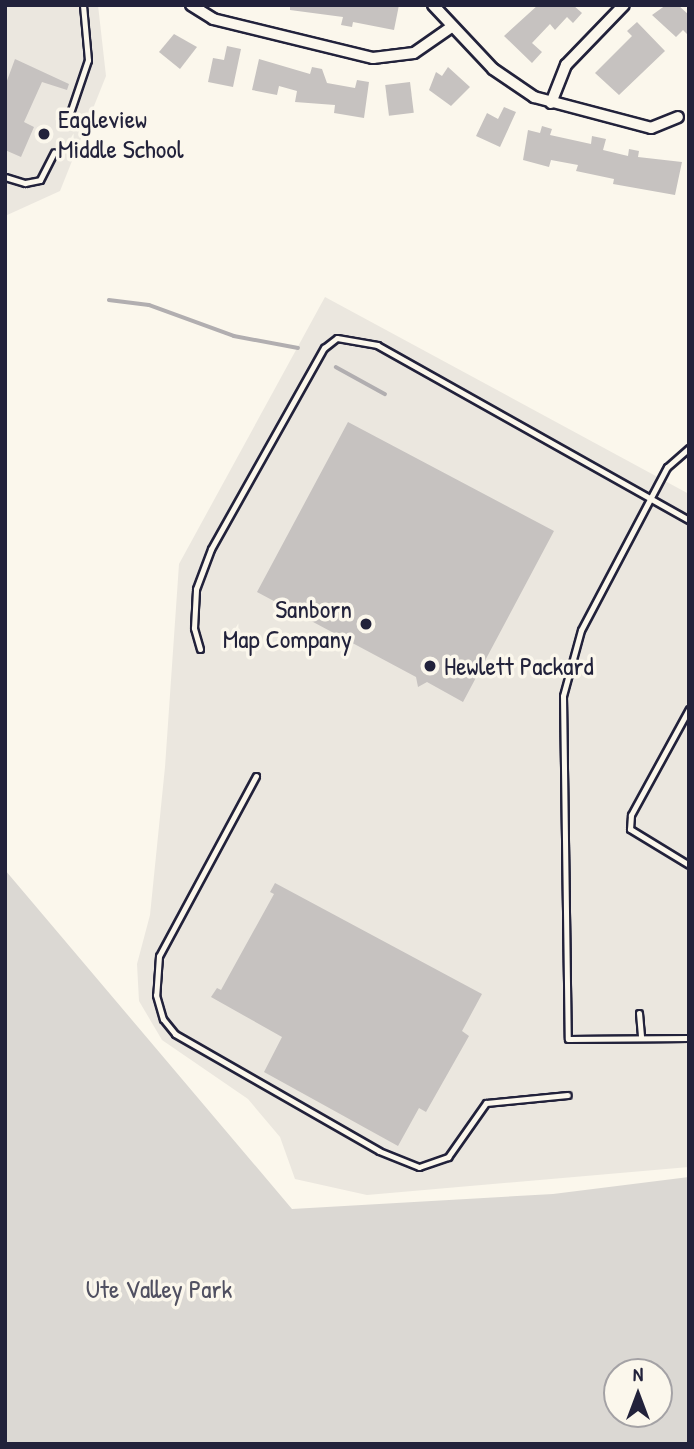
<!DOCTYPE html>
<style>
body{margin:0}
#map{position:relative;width:694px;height:1449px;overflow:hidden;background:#fbf7ec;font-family:"Patrick Hand",sans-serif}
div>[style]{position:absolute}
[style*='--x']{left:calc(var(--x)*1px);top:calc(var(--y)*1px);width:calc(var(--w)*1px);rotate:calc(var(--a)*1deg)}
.built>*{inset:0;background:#ebe7df}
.green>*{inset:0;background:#dbd8d3}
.stream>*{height:3.5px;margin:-1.75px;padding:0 1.75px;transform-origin:1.75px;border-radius:1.75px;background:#b1aeb0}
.building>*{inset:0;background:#c6c2c0;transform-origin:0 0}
.roads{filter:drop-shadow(2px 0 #22223b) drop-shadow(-2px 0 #22223b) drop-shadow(0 2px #22223b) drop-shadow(0 -2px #22223b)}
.lane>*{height:5px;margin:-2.5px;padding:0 2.5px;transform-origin:2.5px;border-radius:2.5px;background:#fbf7ec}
.street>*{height:10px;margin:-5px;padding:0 5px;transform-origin:5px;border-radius:5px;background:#fbf7ec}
.dots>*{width:19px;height:19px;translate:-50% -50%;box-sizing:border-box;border:4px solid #fbf7ec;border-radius:50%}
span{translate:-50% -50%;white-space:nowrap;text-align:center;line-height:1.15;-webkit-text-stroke:7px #fbf7ec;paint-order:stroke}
.poi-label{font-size:26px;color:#22223b}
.left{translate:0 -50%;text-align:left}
.right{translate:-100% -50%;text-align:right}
.park-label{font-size:26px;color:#505061}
.frame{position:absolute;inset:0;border:7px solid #22223b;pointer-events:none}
.north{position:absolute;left:603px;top:1358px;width:70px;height:70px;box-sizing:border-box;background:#fbf7ec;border:2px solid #a4a2a5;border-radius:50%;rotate:0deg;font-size:19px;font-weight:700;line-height:28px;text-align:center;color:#22223b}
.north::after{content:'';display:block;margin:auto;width:24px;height:32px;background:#22223b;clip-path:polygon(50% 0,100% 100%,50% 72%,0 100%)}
</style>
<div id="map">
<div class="built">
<div style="clip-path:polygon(5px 5px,98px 5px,106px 76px,60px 191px,5px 216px)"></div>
<div style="clip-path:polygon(325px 297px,689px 494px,689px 1167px,367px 1195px,295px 1179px,280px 1137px,248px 1099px,162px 1040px,139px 1001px,137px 964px,150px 915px,165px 767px,179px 564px)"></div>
</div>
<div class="green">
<div style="clip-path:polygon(evenodd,5px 870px,292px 1209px,553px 1194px,689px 1177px,689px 1444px,5px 1444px,5px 870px,617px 1372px,659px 1372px,659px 1414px,617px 1414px,617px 1372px)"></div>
</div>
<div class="stream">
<div style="--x:109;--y:300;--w:40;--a:7.1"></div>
<div style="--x:149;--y:305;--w:90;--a:20"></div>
<div style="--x:234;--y:336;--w:65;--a:10.6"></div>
<div style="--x:336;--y:367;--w:56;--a:28.9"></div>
</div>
<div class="building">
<div style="clip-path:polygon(290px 5px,399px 5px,394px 30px,353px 22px,352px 27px,341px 25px,343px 17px,290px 10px)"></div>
<div style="clip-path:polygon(538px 5px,573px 5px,582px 13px,573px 23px,567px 17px,555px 30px,550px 24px,532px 43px,542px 52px,532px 63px,504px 36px)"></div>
<div style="clip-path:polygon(666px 5px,678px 5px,689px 15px,689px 36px,683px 30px,676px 37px,652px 15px)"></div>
<div style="clip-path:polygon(637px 22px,665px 51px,619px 95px,595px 73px,632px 36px,627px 31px)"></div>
<div style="clip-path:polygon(174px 34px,197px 47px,180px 69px,159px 52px)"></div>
<div style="clip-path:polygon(227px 46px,241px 49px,233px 87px,208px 82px,213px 58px,224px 60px)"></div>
<div style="clip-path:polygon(15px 59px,69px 84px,67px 90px,42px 82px,24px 122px,34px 127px,21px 157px,5px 150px,5px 86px)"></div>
<div style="clip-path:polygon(259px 59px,310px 74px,312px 67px,322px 69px,327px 83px,355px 88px,357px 80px,369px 82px,364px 118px,334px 113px,335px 105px,295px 102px,297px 91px,279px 86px,277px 95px,252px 90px)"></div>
<div style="clip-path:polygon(448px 67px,470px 87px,451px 106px,429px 90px,436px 72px,442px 76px)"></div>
<div style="left:410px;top:82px;width:31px;height:25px;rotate:83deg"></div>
<div style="clip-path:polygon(504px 107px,516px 112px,500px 147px,476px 136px,487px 113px,498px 119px)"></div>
<div style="clip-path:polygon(542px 126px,552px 129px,550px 135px,591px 144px,592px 136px,606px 139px,603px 150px,628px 156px,629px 149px,639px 151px,638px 157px,682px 162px,675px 195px,613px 184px,614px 179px,576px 171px,578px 165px,551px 160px,549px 167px,523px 160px,528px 130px,540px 133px)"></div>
<div style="clip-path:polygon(348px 422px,554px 531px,463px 702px,427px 682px,418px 687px,416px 677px,257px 592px)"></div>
<div style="clip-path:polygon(275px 883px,482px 994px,462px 1031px,469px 1036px,426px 1112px,419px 1108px,398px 1146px,264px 1072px,282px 1037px,211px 997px,217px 988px,221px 990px,274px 894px,270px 892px)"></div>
</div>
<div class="roads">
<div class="lane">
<div style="--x:69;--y:116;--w:59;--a:-71.3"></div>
<div style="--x:88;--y:60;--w:55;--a:-95.2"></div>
<div style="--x:5;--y:177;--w:21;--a:17"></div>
<div style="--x:25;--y:183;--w:15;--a:-11"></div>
<div style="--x:40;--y:180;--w:31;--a:-63"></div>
<div style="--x:689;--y:448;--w:29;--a:139"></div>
<div style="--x:667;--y:467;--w:184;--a:117.8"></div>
<div style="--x:581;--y:630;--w:68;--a:105.3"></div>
<div style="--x:563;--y:696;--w:343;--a:89.2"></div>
<div style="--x:568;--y:1039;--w:121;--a:-0.5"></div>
<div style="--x:200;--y:649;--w:22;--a:-106"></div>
<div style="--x:194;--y:628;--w:39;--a:-87"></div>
<div style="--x:196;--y:589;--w:43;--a:-69.4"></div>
<div style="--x:211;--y:549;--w:231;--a:-60.7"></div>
<div style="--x:324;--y:348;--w:16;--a:-38"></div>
<div style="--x:337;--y:338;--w:41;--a:9.9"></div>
<div style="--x:377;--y:345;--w:358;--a:29.3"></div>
<div style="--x:689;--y:709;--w:121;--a:118.7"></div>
<div style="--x:631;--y:815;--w:14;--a:94"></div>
<div style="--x:630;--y:829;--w:69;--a:31.4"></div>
<div style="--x:256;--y:776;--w:204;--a:118.3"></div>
<div style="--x:159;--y:956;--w:39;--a:94"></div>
<div style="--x:156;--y:995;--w:25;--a:74"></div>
<div style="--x:163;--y:1019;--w:19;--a:51"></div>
<div style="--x:175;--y:1034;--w:235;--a:29.8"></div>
<div style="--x:379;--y:1151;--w:43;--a:21.8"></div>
<div style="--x:419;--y:1167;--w:31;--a:-19"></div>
<div style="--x:448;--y:1157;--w:66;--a:-54.9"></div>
<div style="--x:486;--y:1103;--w:82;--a:-5.6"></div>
<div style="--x:639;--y:1013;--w:25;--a:85"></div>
</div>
<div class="street">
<div style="--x:191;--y:5;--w:26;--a:32"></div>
<div style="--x:213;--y:19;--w:165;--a:13.7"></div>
<div style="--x:373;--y:58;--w:41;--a:-7"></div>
<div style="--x:414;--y:53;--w:44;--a:-34.8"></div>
<div style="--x:433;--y:5;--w:88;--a:46.8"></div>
<div style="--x:493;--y:69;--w:50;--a:34.3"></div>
<div style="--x:534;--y:97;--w:121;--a:14.8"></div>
<div style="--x:651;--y:128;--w:29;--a:-22"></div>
<div style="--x:551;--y:103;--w:41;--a:-68.5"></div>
<div style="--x:566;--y:65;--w:83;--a:-46"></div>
</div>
</div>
<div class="dots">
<div style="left:44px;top:134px;background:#22223b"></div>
<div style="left:366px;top:624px;background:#22223b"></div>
<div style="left:430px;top:666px;background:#22223b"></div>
</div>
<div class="poi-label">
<span class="left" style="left:58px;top:134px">Eagleview<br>Middle School</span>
<span class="right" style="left:352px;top:624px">Sanborn<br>Map Company</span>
<span class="left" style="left:444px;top:666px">Hewlett Packard</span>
</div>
<div class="park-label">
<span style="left:159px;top:1289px">Ute Valley Park</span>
</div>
<div class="frame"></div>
<div class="north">N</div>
</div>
